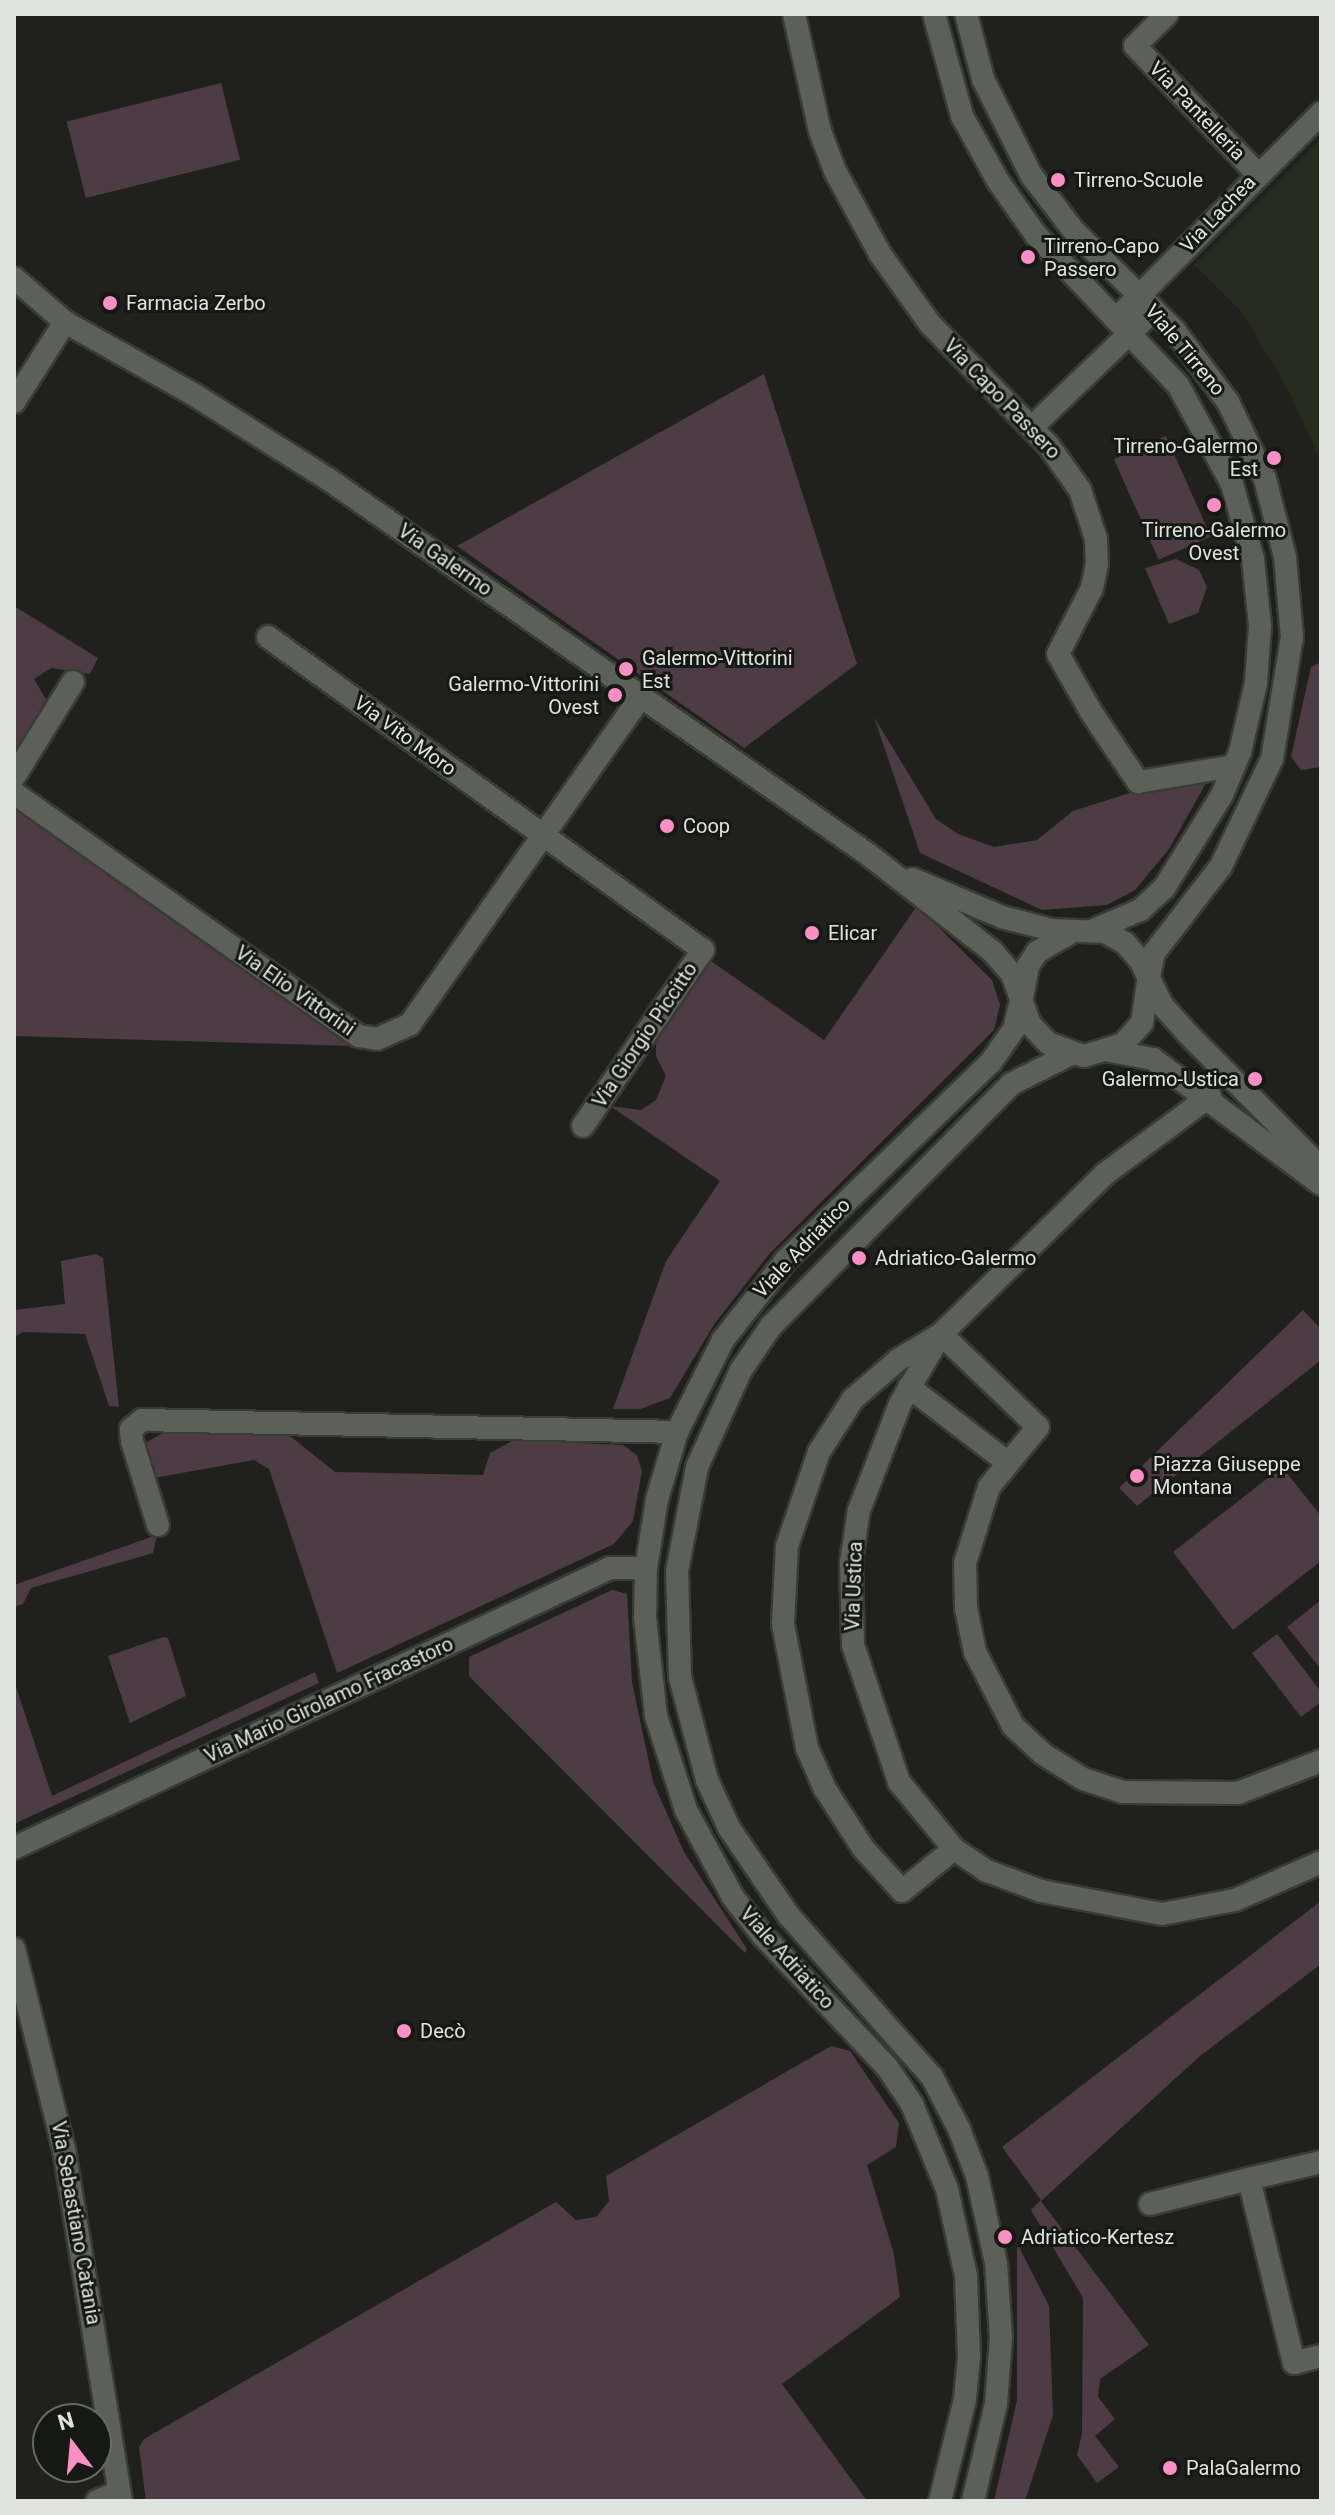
<!DOCTYPE html>
<meta charset="utf-8">
<style>
body{margin:0}
#map{position:relative;width:1335px;height:2515px;overflow:hidden;background:#20211c;font-family:Roboto,sans-serif}
div>[style]{position:absolute}
[style*='--x']{left:calc(var(--x)*1px);top:calc(var(--y)*1px);width:calc(var(--w)*1px);rotate:calc(var(--a)*1deg)}
.built>*{inset:0;background:#272b1f}
.green>*{inset:0;background:#4e3c45;transform-origin:0 0}
.roads{filter:drop-shadow(2px 0 #393b36) drop-shadow(-2px 0 #393b36) drop-shadow(0 2px #393b36) drop-shadow(0 -2px #393b36)}
.minor>*{height:22px;margin:-11px;padding:0 11px;transform-origin:11px;border-radius:11px;background:#5d6059}
.tertiary>*{height:22px;margin:-11px;padding:0 11px;transform-origin:11px;border-radius:11px;background:#5d6059}
.secondary>*{height:22px;margin:-11px;padding:0 11px;transform-origin:11px;border-radius:11px;background:#5d6059}
.dots>*{width:22px;height:22px;translate:-50% -50%;box-sizing:border-box;border:4px solid #161813;border-radius:50%}
span{translate:-50% -50%;white-space:nowrap;text-align:center;line-height:1.15;-webkit-text-stroke:6px #161813;paint-order:stroke}
.street-label{font-size:20px;color:#e1e3df}
.poi-label{font-size:20px;color:#e1e3df}
.left{translate:0 -50%;text-align:left}
.right{translate:-100% -50%;text-align:right}
.frame{position:absolute;inset:0;border:16px solid #e1e3df;pointer-events:none}
.north{position:absolute;left:32px;top:2403px;width:80px;height:80px;box-sizing:border-box;background:#161813;border:2px solid #676965;border-radius:50%;rotate:344deg;font-size:22px;font-weight:700;line-height:32px;text-align:center;color:#e1e3df}
.north::after{content:'';display:block;margin:auto;width:28px;height:36px;background:#fa8fc6;clip-path:polygon(50% 0,100% 100%,50% 72%,0 100%)}
</style>
<div id="map">
<div class="built">
<div style="clip-path:polygon(1321px 139px,1321px 461px,1288px 389px,1241px 311px,1194px 265px)"></div>
</div>
<div class="green">
<div style="left:221px;top:83px;width:79px;height:159px;rotate:76deg"></div>
<div style="clip-path:polygon(764px 374px,857px 664px,744px 748px,457px 546px)"></div>
<div style="left:1166px;top:436px;width:110px;height:57px;rotate:66deg"></div>
<div style="clip-path:polygon(1176px 559px,1199px 570px,1207px 587px,1198px 613px,1169px 624px,1145px 568px)"></div>
<div style="clip-path:polygon(14px 606px,98px 658px,90px 674px,51px 668px,34px 679px,48px 703px,14px 766px)"></div>
<div style="clip-path:polygon(1321px 662px,1321px 767px,1301px 770px,1291px 757px,1311px 667px)"></div>
<div style="clip-path:polygon(874px 717px,936px 819px,958px 834px,994px 847px,1037px 840px,1073px 811px,1161px 783px,1210px 776px,1169px 849px,1135px 890px,1107px 905px,1042px 910px,920px 853px)"></div>
<div style="clip-path:polygon(14px 805px,17px 805px,352px 1046px,14px 1036px)"></div>
<div style="clip-path:polygon(917px 906px,992px 980px,1000px 1005px,994px 1030px,770px 1253px,715px 1323px,670px 1398px,640px 1409px,613px 1409px,666px 1261px,720px 1181px,610px 1106px,641px 1110px,656px 1100px,666px 1076px,656px 1056px,656px 1035px,708px 959px,824px 1040px)"></div>
<div style="clip-path:polygon(96px 1254px,103px 1258px,119px 1407px,109px 1406px,85px 1334px,23px 1332px,14px 1337px,14px 1310px,65px 1304px,61px 1261px)"></div>
<div style="clip-path:polygon(1303px 1310px,1321px 1329px,1321px 1360px,1137px 1506px,1119px 1488px)"></div>
<div style="clip-path:polygon(166px 1431px,290px 1436px,335px 1472px,483px 1475px,490px 1453px,514px 1440px,623px 1445px,637px 1455px,642px 1471px,633px 1521px,614px 1544px,337px 1673px,269px 1469px,254px 1460px,154px 1478px,144px 1444px)"></div>
<div style="clip-path:polygon(1282px 1467px,1321px 1516px,1321px 1561px,1233px 1630px,1173px 1552px)"></div>
<div style="clip-path:polygon(157px 1535px,153px 1553px,31px 1588px,23px 1604px,14px 1607px,14px 1585px)"></div>
<div style="clip-path:polygon(612px 1590px,627px 1594px,632px 1682px,653px 1782px,684px 1852px,747px 1949px,745px 1953px,469px 1676px,469px 1657px)"></div>
<div style="clip-path:polygon(1321px 1600px,1321px 1669px,1287px 1627px)"></div>
<div style="clip-path:polygon(1277px 1634px,1321px 1692px,1321px 1702px,1301px 1717px,1252px 1653px)"></div>
<div style="clip-path:polygon(163px 1637px,168px 1638px,186px 1696px,130px 1723px,108px 1656px)"></div>
<div style="clip-path:polygon(315px 1672px,319px 1683px,14px 1824px,14px 1681px,52px 1796px)"></div>
<div style="clip-path:polygon(1321px 1901px,1321px 1964px,1200px 2056px,1041px 2201px,1149px 2345px,1100px 2379px,1098px 2397px,1115px 2419px,1095px 2436px,1119px 2467px,1097px 2483px,1077px 2455px,1082px 2433px,1083px 2298px,1031px 2210px,1041px 2200px,1002px 2147px)"></div>
<div style="clip-path:polygon(831px 2046px,850px 2051px,899px 2123px,896px 2147px,867px 2165px,894px 2254px,900px 2297px,782px 2384px,867px 2501px,146px 2501px,139px 2447px,144px 2439px,556px 2202px,576px 2220px,596px 2217px,609px 2201px,606px 2176px)"></div>
<div style="clip-path:polygon(1017px 2243px,1049px 2306px,1053px 2415px,1025px 2501px,994px 2501px,1017px 2400px)"></div>
</div>
<div class="roads">
<div class="minor">
<div style="--x:794;--y:14;--w:120;--a:77.5"></div>
<div style="--x:820;--y:131;--w:43;--a:69.4"></div>
<div style="--x:835;--y:171;--w:94;--a:61.5"></div>
<div style="--x:880;--y:254;--w:86;--a:54.5"></div>
<div style="--x:930;--y:324;--w:170;--a:45.7"></div>
<div style="--x:1049;--y:446;--w:54;--a:54.8"></div>
<div style="--x:1080;--y:490;--w:52;--a:71.9"></div>
<div style="--x:1096;--y:539;--w:25;--a:88"></div>
<div style="--x:1097;--y:564;--w:25;--a:102"></div>
<div style="--x:1092;--y:588;--w:74;--a:117.3"></div>
<div style="--x:1058;--y:654;--w:70;--a:60.2"></div>
<div style="--x:1093;--y:715;--w:81;--a:56.1"></div>
<div style="--x:1138;--y:782;--w:97;--a:-9.5"></div>
<div style="--x:1167;--y:14;--w:45;--a:135"></div>
<div style="--x:1135;--y:46;--w:176;--a:46.2"></div>
<div style="--x:1118;--y:317;--w:288;--a:-45.1"></div>
<div style="--x:1032;--y:427;--w:169;--a:-43.8"></div>
<div style="--x:268;--y:637;--w:536;--a:35.74"></div>
<div style="--x:703;--y:950;--w:213;--a:124.3"></div>
<div style="--x:14;--y:777;--w:112;--a:-58.2"></div>
<div style="--x:14;--y:793;--w:422;--a:35.2"></div>
<div style="--x:359;--y:1036;--w:18;--a:9"></div>
<div style="--x:377;--y:1039;--w:36;--a:-24"></div>
<div style="--x:410;--y:1024;--w:401;--a:-54.8"></div>
<div style="--x:1210;--y:1096;--w:131;--a:143.4"></div>
<div style="--x:1105;--y:1174;--w:229;--a:135.7"></div>
<div style="--x:941;--y:1334;--w:81;--a:120.4"></div>
<div style="--x:900;--y:1404;--w:114;--a:111.1"></div>
<div style="--x:859;--y:1510;--w:53;--a:98.7"></div>
<div style="--x:851;--y:1562;--w:83;--a:88.6"></div>
<div style="--x:853;--y:1645;--w:145;--a:71.4"></div>
<div style="--x:899;--y:1782;--w:87;--a:50.6"></div>
<div style="--x:954;--y:1849;--w:40;--a:34"></div>
<div style="--x:987;--y:1871;--w:58;--a:20.3"></div>
<div style="--x:1041;--y:1891;--w:123;--a:10.8"></div>
<div style="--x:1162;--y:1914;--w:74;--a:-10.9"></div>
<div style="--x:1235;--y:1900;--w:94;--a:-23.8"></div>
<div style="--x:909;--y:1387;--w:123;--a:37.4"></div>
<div style="--x:158;--y:1525;--w:88;--a:-107.2"></div>
<div style="--x:132;--y:1441;--w:12;--a:-95"></div>
<div style="--x:131;--y:1429;--w:14;--a:-39"></div>
<div style="--x:142;--y:1420;--w:535;--a:1.28"></div>
<div style="--x:14;--y:1848;--w:658;--a:-25.16"></div>
<div style="--x:610;--y:1568;--w:36;--a:0"></div>
<div style="--x:954;--y:1849;--w:67;--a:141.1"></div>
<div style="--x:902;--y:1891;--w:58;--a:-132.2"></div>
<div style="--x:863;--y:1848;--w:70;--a:-122.8"></div>
<div style="--x:825;--y:1789;--w:45;--a:-113.7"></div>
<div style="--x:807;--y:1748;--w:126;--a:-101"></div>
<div style="--x:783;--y:1624;--w:78;--a:-87.1"></div>
<div style="--x:787;--y:1546;--w:99;--a:-71.2"></div>
<div style="--x:819;--y:1452;--w:63;--a:-57.3"></div>
<div style="--x:853;--y:1399;--w:60;--a:-40.9"></div>
<div style="--x:898;--y:1360;--w:50;--a:-31.2"></div>
<div style="--x:941;--y:1334;--w:134;--a:43.8"></div>
<div style="--x:1038;--y:1427;--w:77;--a:129.2"></div>
<div style="--x:989;--y:1487;--w:80;--a:107.5"></div>
<div style="--x:965;--y:1563;--w:45;--a:88.7"></div>
<div style="--x:966;--y:1608;--w:45;--a:78.4"></div>
<div style="--x:975;--y:1652;--w:83;--a:62.8"></div>
<div style="--x:1013;--y:1726;--w:41;--a:43"></div>
<div style="--x:1043;--y:1754;--w:47;--a:32"></div>
<div style="--x:1083;--y:1779;--w:42;--a:18"></div>
<div style="--x:1123;--y:1792;--w:115;--a:0.5"></div>
<div style="--x:1238;--y:1793;--w:89;--a:-21.1"></div>
<div style="--x:1321;--y:2162;--w:74;--a:166.7"></div>
<div style="--x:1249;--y:2179;--w:189;--a:76.3"></div>
<div style="--x:1294;--y:2363;--w:28;--a:-15"></div>
<div style="--x:1150;--y:2204;--w:102;--a:-14.2"></div>
<div style="--x:97;--y:2501;--w:24;--a:-22"></div>
<div style="--x:940;--y:2501;--w:105;--a:-76.2"></div>
<div style="--x:965;--y:2399;--w:42;--a:-84.6"></div>
<div style="--x:969;--y:2357;--w:81;--a:-92.1"></div>
<div style="--x:966;--y:2276;--w:89;--a:-102.3"></div>
<div style="--x:947;--y:2189;--w:92;--a:-112.4"></div>
<div style="--x:912;--y:2104;--w:45;--a:-124"></div>
<div style="--x:887;--y:2067;--w:180;--a:-133.4"></div>
<div style="--x:763;--y:1936;--w:49;--a:-127.6"></div>
<div style="--x:733;--y:1897;--w:99;--a:-118.4"></div>
<div style="--x:686;--y:1810;--w:99;--a:-107.7"></div>
<div style="--x:656;--y:1716;--w:99;--a:-96.4"></div>
<div style="--x:645;--y:1618;--w:50;--a:-88.9"></div>
<div style="--x:646;--y:1568;--w:70;--a:-80.9"></div>
<div style="--x:657;--y:1499;--w:70;--a:-73.4"></div>
<div style="--x:677;--y:1432;--w:103;--a:-63.4"></div>
<div style="--x:723;--y:1340;--w:102;--a:-51.8"></div>
<div style="--x:786;--y:1260;--w:285;--a:-44"></div>
<div style="--x:991;--y:1062;--w:40;--a:-55.1"></div>
<div style="--x:1014;--y:1029;--w:32;--a:-76"></div>
<div style="--x:973;--y:2501;--w:100;--a:-76.7"></div>
<div style="--x:996;--y:2404;--w:66;--a:-85.7"></div>
<div style="--x:1001;--y:2338;--w:75;--a:-93.8"></div>
<div style="--x:996;--y:2263;--w:89;--a:-102.3"></div>
<div style="--x:977;--y:2176;--w:50;--a:-111"></div>
<div style="--x:959;--y:2129;--w:59;--a:-117.4"></div>
<div style="--x:932;--y:2077;--w:215;--a:-131.6"></div>
<div style="--x:789;--y:1916;--w:107;--a:-124.3"></div>
<div style="--x:729;--y:1828;--w:53;--a:-114.6"></div>
<div style="--x:707;--y:1780;--w:106;--a:-104.7"></div>
<div style="--x:680;--y:1677;--w:106;--a:-91.6"></div>
<div style="--x:677;--y:1571;--w:106;--a:-79.1"></div>
<div style="--x:697;--y:1467;--w:107;--a:-65.6"></div>
<div style="--x:741;--y:1370;--w:53;--a:-55.7"></div>
<div style="--x:771;--y:1326;--w:341;--a:-45.2"></div>
<div style="--x:1011;--y:1084;--w:67;--a:-26.6"></div>
</div>
<div class="tertiary">
<div style="--x:934;--y:14;--w:106;--a:74.6"></div>
<div style="--x:962;--y:116;--w:74;--a:61"></div>
<div style="--x:998;--y:181;--w:66;--a:54.9"></div>
<div style="--x:1036;--y:235;--w:207;--a:46.6"></div>
<div style="--x:1178;--y:385;--w:113;--a:61.4"></div>
<div style="--x:1232;--y:484;--w:78;--a:74.4"></div>
<div style="--x:1253;--y:559;--w:67;--a:84"></div>
<div style="--x:1260;--y:626;--w:57;--a:94"></div>
<div style="--x:1256;--y:683;--w:71;--a:103.1"></div>
<div style="--x:1240;--y:752;--w:47;--a:112.7"></div>
<div style="--x:1222;--y:795;--w:110;--a:121.9"></div>
<div style="--x:1164;--y:888;--w:33;--a:137"></div>
<div style="--x:1140;--y:910;--w:50;--a:156.5"></div>
<div style="--x:966;--y:14;--w:67;--a:75.3"></div>
<div style="--x:983;--y:79;--w:107;--a:63.4"></div>
<div style="--x:1031;--y:175;--w:71;--a:52.5"></div>
<div style="--x:1074;--y:231;--w:142;--a:44.7"></div>
<div style="--x:1175;--y:331;--w:89;--a:53.3"></div>
<div style="--x:1228;--y:402;--w:85;--a:64.3"></div>
<div style="--x:1265;--y:479;--w:81;--a:75.6"></div>
<div style="--x:1285;--y:557;--w:80;--a:85"></div>
<div style="--x:1292;--y:637;--w:124;--a:99.3"></div>
<div style="--x:1272;--y:759;--w:119;--a:115.5"></div>
<div style="--x:1221;--y:866;--w:110;--a:127.6"></div>
<div style="--x:1154;--y:953;--w:30;--a:102"></div>
</div>
<div class="secondary">
<div style="--x:14;--y:278;--w:67;--a:40.8"></div>
<div style="--x:65;--y:322;--w:147;--a:29.4"></div>
<div style="--x:193;--y:394;--w:160;--a:32.2"></div>
<div style="--x:328;--y:479;--w:659;--a:34.8"></div>
<div style="--x:869;--y:855;--w:156;--a:38"></div>
<div style="--x:992;--y:951;--w:30;--a:49"></div>
<div style="--x:1012;--y:974;--w:53;--a:70.2"></div>
<div style="--x:1030;--y:1024;--w:26;--a:47"></div>
<div style="--x:1048;--y:1043;--w:38;--a:20"></div>
<div style="--x:1084;--y:1056;--w:41;--a:-17.1"></div>
<div style="--x:1123;--y:1044;--w:28;--a:-48"></div>
<div style="--x:1142;--y:1023;--w:41;--a:-81.7"></div>
<div style="--x:14;--y:402;--w:95;--a:-57.5"></div>
<div style="--x:912;--y:879;--w:98;--a:22.9"></div>
<div style="--x:1002;--y:917;--w:52;--a:14.6"></div>
<div style="--x:1052;--y:930;--w:53;--a:2.2"></div>
<div style="--x:1105;--y:932;--w:23;--a:29"></div>
<div style="--x:1125;--y:943;--w:23;--a:49"></div>
<div style="--x:1140;--y:960;--w:50;--a:63.9"></div>
<div style="--x:1162;--y:1005;--w:38;--a:48"></div>
<div style="--x:1187;--y:1033;--w:190;--a:45.2"></div>
<div style="--x:1022;--y:998;--w:33;--a:-79"></div>
<div style="--x:1028;--y:966;--w:17;--a:-57"></div>
<div style="--x:1037;--y:952;--w:39;--a:-30"></div>
<div style="--x:1110;--y:1051;--w:44;--a:10.5"></div>
<div style="--x:1153;--y:1059;--w:209;--a:36.7"></div>
<div style="--x:14;--y:1949;--w:206;--a:76"></div>
<div style="--x:64;--y:2149;--w:357;--a:80.8"></div>
</div>
</div>
<div class="dots">
<div style="left:1058px;top:180px;background:#fa8fc6"></div>
<div style="left:1028px;top:257px;background:#fa8fc6"></div>
<div style="left:110px;top:303px;background:#fa8fc6"></div>
<div style="left:1274px;top:458px;background:#fa8fc6"></div>
<div style="left:1214px;top:505px;background:#fa8fc6"></div>
<div style="left:626px;top:669px;background:#fa8fc6"></div>
<div style="left:615px;top:695px;background:#fa8fc6"></div>
<div style="left:667px;top:826px;background:#fa8fc6"></div>
<div style="left:812px;top:933px;background:#fa8fc6"></div>
<div style="left:1255px;top:1079px;background:#fa8fc6"></div>
<div style="left:859px;top:1258px;background:#fa8fc6"></div>
<div style="left:1137px;top:1476px;background:#fa8fc6"></div>
<div style="left:404px;top:2031px;background:#fa8fc6"></div>
<div style="left:1005px;top:2237px;background:#fa8fc6"></div>
<div style="left:1170px;top:2468px;background:#fa8fc6"></div>
</div>
<div class="street-label">
<span style="left:1197px;top:111px;rotate:46deg">Via Pantelleria</span>
<span style="left:1218px;top:214px;rotate:-46deg">Via Lachea</span>
<span style="left:1185px;top:350px;rotate:50deg">Viale Tirreno</span>
<span style="left:1002px;top:399px;rotate:46deg">Via Capo Passero</span>
<span style="left:445px;top:560px;rotate:35deg">Via Galermo</span>
<span style="left:405px;top:736px;rotate:36deg">Via Vito Moro</span>
<span style="left:295px;top:991px;rotate:35deg">Via Elio Vittorini</span>
<span style="left:645px;top:1035px;rotate:-56deg">Via Giorgio Piccitto</span>
<span style="left:802px;top:1248px;rotate:-46deg">Viale Adriatico</span>
<span style="left:854px;top:1586px;rotate:-88deg">Via Ustica</span>
<span style="left:329px;top:1700px;rotate:-25deg">Via Mario Girolamo Fracastoro</span>
<span style="left:787px;top:1958px;rotate:48deg">Viale Adriatico</span>
<span style="left:76px;top:2223px;rotate:80deg">Via Sebastiano Catania</span>
</div>
<div class="poi-label">
<span class="left" style="left:1074px;top:180px">Tirreno-Scuole</span>
<span class="left" style="left:1044px;top:258px">Tirreno-Capo<br>Passero</span>
<span class="left" style="left:126px;top:303px">Farmacia Zerbo</span>
<span class="right" style="left:1258px;top:458px">Tirreno-Galermo<br>Est</span>
<span style="left:1214px;top:542px">Tirreno-Galermo<br>Ovest</span>
<span class="left" style="left:642px;top:670px">Galermo-Vittorini<br>Est</span>
<span class="right" style="left:599px;top:696px">Galermo-Vittorini<br>Ovest</span>
<span class="left" style="left:683px;top:826px">Coop</span>
<span class="left" style="left:828px;top:933px">Elicar</span>
<span class="right" style="left:1239px;top:1079px">Galermo-Ustica</span>
<span class="left" style="left:875px;top:1258px">Adriatico-Galermo</span>
<span class="left" style="left:1153px;top:1476px">Piazza Giuseppe<br>Montana</span>
<span class="left" style="left:420px;top:2031px">Decò</span>
<span class="left" style="left:1021px;top:2237px">Adriatico-Kertesz</span>
<span class="left" style="left:1186px;top:2468px">PalaGalermo</span>
</div>
<div class="frame"></div>
<div class="north">N</div>
</div>
